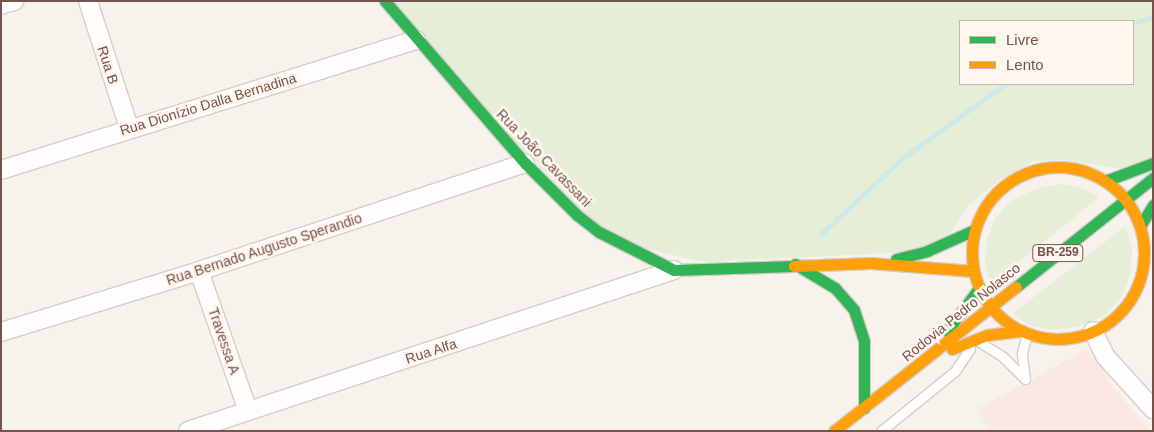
<!DOCTYPE html>
<meta charset="utf-8">
<style>
body{margin:0}
#map{position:relative;width:1154px;height:432px;overflow:hidden;background:#f7f2ec;font-family:Helvetica,sans-serif}
div>[style]{position:absolute}
[style*='--x']{left:calc(var(--x)*1px);top:calc(var(--y)*1px);width:calc(var(--w)*1px);rotate:calc(var(--a)*1deg)}
.commercial>*{inset:0;background:#fae8e3}
.green>*{inset:0;background:#e7eed7}
.stream>*{height:5px;margin:-2.5px;padding:0 2.5px;transform-origin:2.5px;border-radius:2.5px;background:#ceeae8}
.roads{filter:drop-shadow(1px 0 #d6cdc8) drop-shadow(-1px 0 #d6cdc8) drop-shadow(0 1px #d6cdc8) drop-shadow(0 -1px #d6cdc8)}
.lane>*{height:9px;margin:-4.5px;padding:0 4.5px;transform-origin:4.5px;border-radius:4.5px;background:#fefdfc}
.street>*{height:18px;margin:-9px;padding:0 9px;transform-origin:9px;border-radius:9px;background:#fefdfc}
.fast>*{height:11px;margin:-5.5px;padding:0 5.5px;transform-origin:5.5px;border-radius:5.5px;background:#30b455}
.slow>*{height:11px;margin:-5.5px;padding:0 5.5px;transform-origin:5.5px;border-radius:5.5px;background:#ff9f0a}
.slow>.ring{margin:-5.5px;padding:0;box-sizing:content-box;background:none;border:11px solid #ff9f0a;border-radius:50%}
span{translate:-50% -50%;white-space:nowrap;text-align:center;line-height:1.15;-webkit-text-stroke:5px #fff6ee;paint-order:stroke}
.shield-label span{padding:1px 4px;background:#fff6ee;border:1px solid;border-radius:4px;-webkit-text-stroke-width:0}
.shield-label{font-size:12px;color:#76544c;font-weight:700}
.street-label{font-size:14px;color:#76544c}
.frame{position:absolute;inset:0;border:2px solid #76544c;pointer-events:none}
.legend{position:absolute;left:959px;top:20px;width:175px;height:65px;box-sizing:border-box;background:#fff6ee;border:1px solid #c8b5ad;margin:0;padding:6px 9px;list-style:none;font-size:15px;color:#76544c}
.legend li{display:flex;align-items:center;gap:10px;height:25px}
.legend b{width:25px;border:1px solid #c8b5ad}
</style>
<div id="map">
<div class="commercial">
<div style="clip-path:polygon(1092px 347px,1112px 386px,1150px 431px,990px 431px,977px 409px)"></div>
</div>
<div class="green">
<div style="clip-path:polygon(evenodd,384px 1px,1153px 1px,1153px 157px,1122px 169px,1067px 160px,1034px 161px,998px 181px,968px 206px,949px 236px,912px 252px,702px 262px,636px 246px,590px 221px,384px 1px,960px 21px,1133px 21px,1133px 84px,960px 84px,960px 21px)"></div>
<div style="clip-path:polygon(1061px 184px,1084px 189px,1099px 197px,991px 285px,985px 265px,987px 240px,994px 220px,1009px 202px,1035px 189px)"></div>
<div style="clip-path:polygon(1125px 226px,1132px 247px,1131px 272px,1122px 296px,1104px 316px,1077px 327px,1051px 330px,1028px 325px,1013px 313px)"></div>
</div>
<div class="stream">
<div style="--x:1133;--y:23;--w:21;--a:-17"></div>
<div style="--x:821;--y:234;--w:108;--a:-43.1"></div>
<div style="--x:900;--y:160;--w:130;--a:-35.9"></div>
</div>
<div class="roads">
<div class="lane">
<div style="--x:981;--y:343;--w:26;--a:32"></div>
<div style="--x:1003;--y:357;--w:31;--a:45"></div>
<div style="--x:1025;--y:379;--w:26;--a:-97"></div>
<div style="--x:1022;--y:353;--w:21;--a:-76"></div>
<div style="--x:881;--y:431;--w:95;--a:-39"></div>
<div style="--x:955;--y:371;--w:27;--a:-56"></div>
</div>
<div class="street">
<div style="--x:88;--y:1;--w:133;--a:72.1"></div>
<div style="--x:1;--y:5;--w:14;--a:-17"></div>
<div style="--x:1;--y:170;--w:435;--a:-17.4"></div>
<div style="--x:199;--y:271;--w:148;--a:70.7"></div>
<div style="--x:1093;--y:331;--w:28;--a:64"></div>
<div style="--x:1105;--y:356;--w:72;--a:47.8"></div>
<div style="--x:1;--y:332;--w:207;--a:-17.1"></div>
<div style="--x:199;--y:271;--w:343;--a:-18.3"></div>
<div style="--x:188;--y:431;--w:512;--a:-18.33"></div>
</div>
<div class="fast">
<div style="--x:385;--y:1;--w:214;--a:49.2"></div>
<div style="--x:525;--y:163;--w:74;--a:45"></div>
<div style="--x:577;--y:215;--w:28;--a:38"></div>
<div style="--x:599;--y:232;--w:84;--a:26.9"></div>
<div style="--x:674;--y:270;--w:120;--a:-1.9"></div>
<div style="--x:1105;--y:181;--w:51;--a:-20.6"></div>
<div style="--x:1140;--y:226;--w:25;--a:-58"></div>
<div style="--x:896;--y:259;--w:32;--a:-14"></div>
<div style="--x:927;--y:251;--w:51;--a:-24.1"></div>
<div style="--x:795;--y:264;--w:47;--a:31"></div>
<div style="--x:835;--y:288;--w:29;--a:49"></div>
<div style="--x:854;--y:310;--w:33;--a:72"></div>
<div style="--x:864;--y:341;--w:67;--a:90"></div>
<div style="--x:1016;--y:287;--w:175;--a:-38.5"></div>
<div style="--x:947;--y:331;--w:54;--a:-53.3"></div>
</div>
<div class="slow">
<div class="ring" style="left:972px;top:167px;width:161px;height:161px"></div>
<div style="--x:794;--y:266;--w:77;--a:-2.2"></div>
<div style="--x:871;--y:263;--w:102;--a:4.5"></div>
<div style="--x:952;--y:349;--w:38;--a:-22"></div>
<div style="--x:987;--y:335;--w:35;--a:-7"></div>
<div style="--x:834;--y:431;--w:232;--a:-38.4"></div>
</div>
</div>
<div class="shield-label">
<span style="left:1058px;top:253px">BR-259</span>
</div>
<div class="street-label">
<span style="left:108px;top:65px;rotate:72deg">Rua B</span>
<span style="left:208px;top:104px;rotate:-17deg">Rua Dionízio Dalla Bernadina</span>
<span style="left:544px;top:158px;rotate:46deg">Rua João Cavassani</span>
<span style="left:264px;top:249px;rotate:-18deg">Rua Bernado Augusto Sperandio</span>
<span style="left:961px;top:312px;rotate:-39deg">Rodovia Pedro Nolasco</span>
<span style="left:224px;top:341px;rotate:71deg">Travessa A</span>
<span style="left:431px;top:351px;rotate:-18deg">Rua Alfa</span>
</div>
<div class="frame"></div>
<ul class="legend">
<li><b style="height:6px;background:#30b455"></b>Livre</li>
<li><b style="height:6px;background:#ff9f0a"></b>Lento</li>
</ul>
</div>
